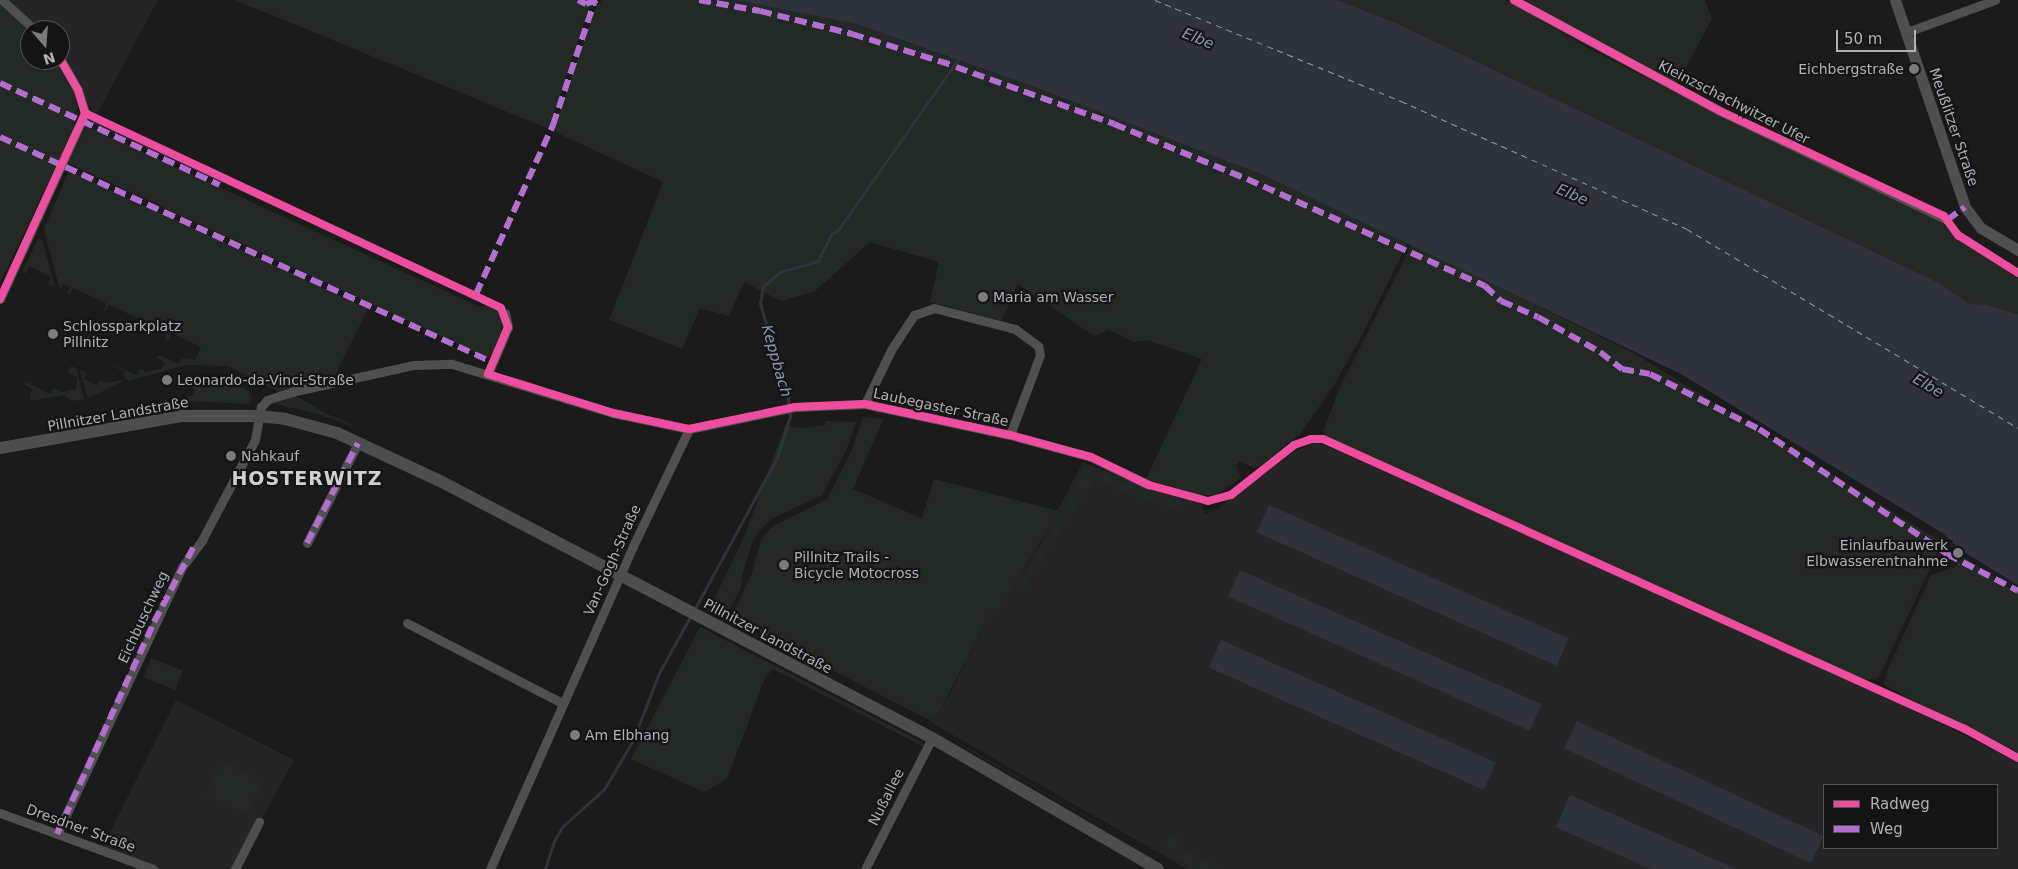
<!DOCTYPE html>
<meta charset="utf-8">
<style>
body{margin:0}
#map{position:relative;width:2018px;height:869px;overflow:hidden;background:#1b1b1b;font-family:"DejaVu Sans",sans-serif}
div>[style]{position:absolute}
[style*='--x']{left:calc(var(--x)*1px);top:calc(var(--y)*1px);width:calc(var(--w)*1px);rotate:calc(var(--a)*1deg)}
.built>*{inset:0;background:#252527}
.green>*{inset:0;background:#232a25;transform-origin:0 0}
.water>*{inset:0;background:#2f343c;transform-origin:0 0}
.stream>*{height:3px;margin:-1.5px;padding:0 1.5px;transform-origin:1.5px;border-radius:1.5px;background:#2f343c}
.ferry>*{height:1px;margin-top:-0.5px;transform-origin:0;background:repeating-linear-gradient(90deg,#8998b1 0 6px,transparent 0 11px)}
.minor>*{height:9px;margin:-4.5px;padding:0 4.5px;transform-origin:4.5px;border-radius:4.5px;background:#505053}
.tertiary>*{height:11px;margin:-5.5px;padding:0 5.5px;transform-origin:5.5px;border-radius:5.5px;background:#505053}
.secondary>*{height:12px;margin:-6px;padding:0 6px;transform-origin:6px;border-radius:6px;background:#4e4e51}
.quiet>*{height:6px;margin-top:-3px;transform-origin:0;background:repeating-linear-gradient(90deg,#b36fd0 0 12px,transparent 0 18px)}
.cycleway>*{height:8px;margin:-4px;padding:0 4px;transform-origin:4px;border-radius:4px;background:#ef4d9e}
.dots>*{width:14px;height:14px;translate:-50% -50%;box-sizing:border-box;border:2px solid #151517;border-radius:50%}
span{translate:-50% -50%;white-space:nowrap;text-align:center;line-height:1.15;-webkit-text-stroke:4.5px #151517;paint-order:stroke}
.poi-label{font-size:14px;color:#aeb0ba}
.right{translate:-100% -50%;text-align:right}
.left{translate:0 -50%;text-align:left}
.street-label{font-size:14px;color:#aeb0ba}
.water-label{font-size:15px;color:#8998b1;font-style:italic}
.district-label{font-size:19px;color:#cfcfd6;font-weight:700;letter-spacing:1px}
.legend{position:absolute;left:1823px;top:784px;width:175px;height:65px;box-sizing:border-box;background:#151517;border:1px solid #525358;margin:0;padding:6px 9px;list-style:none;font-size:15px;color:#aeb0ba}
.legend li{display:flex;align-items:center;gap:10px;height:25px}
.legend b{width:25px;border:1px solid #525358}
.north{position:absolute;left:20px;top:20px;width:50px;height:50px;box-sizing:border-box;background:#151517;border:1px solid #525358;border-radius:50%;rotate:162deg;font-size:14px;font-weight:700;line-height:20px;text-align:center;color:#aeb0ba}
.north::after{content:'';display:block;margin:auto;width:18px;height:22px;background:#7b7c82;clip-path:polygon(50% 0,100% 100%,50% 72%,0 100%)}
.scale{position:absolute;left:1836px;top:30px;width:80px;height:22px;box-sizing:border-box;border:2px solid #aeb0ba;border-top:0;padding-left:6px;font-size:15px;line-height:18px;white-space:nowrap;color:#aeb0ba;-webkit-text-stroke:4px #151517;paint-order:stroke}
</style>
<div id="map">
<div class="built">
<div style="clip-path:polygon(8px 0,158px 0,97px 114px,92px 111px,60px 53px,60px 30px,40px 30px)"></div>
<div style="clip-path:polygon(evenodd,1318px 442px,1874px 691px,2018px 762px,2018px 869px,1187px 869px,929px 721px,938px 714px,951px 692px,990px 615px,999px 610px,1040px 544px,1083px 462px,1152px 490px,1199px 501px,1205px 514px,1216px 510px,1295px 451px,1318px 442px,1824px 785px,1997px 785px,1997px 848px,1824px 848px,1824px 785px)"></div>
<div style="clip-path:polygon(176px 700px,294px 760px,235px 869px,153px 869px,101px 850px)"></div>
</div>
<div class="green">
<div style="clip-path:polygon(235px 0,591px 0,549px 129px)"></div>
<div style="clip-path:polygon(602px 0,736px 0,857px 24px,1035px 87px,1266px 176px,1408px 242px,1359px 341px,1333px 387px,1300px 434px,1260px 466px,1254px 468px,1239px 461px,1236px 466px,1241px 478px,1216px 495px,1200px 495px,1146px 479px,1202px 359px,1147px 340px,1134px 342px,1109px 330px,1094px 336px,1018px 284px,1001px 321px,930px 302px,939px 262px,870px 242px,814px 292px,781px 301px,744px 282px,729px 316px,700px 308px,682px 349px,609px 320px,663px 182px,553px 131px,595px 10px)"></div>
<div style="clip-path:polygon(1337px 0,1505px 0,1592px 50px,1721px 116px,1943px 219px,1958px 240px,2018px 277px,2018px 314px,1987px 305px,1968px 303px,1939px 283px,1398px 24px)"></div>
<div style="clip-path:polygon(1524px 0,1705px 0,1712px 19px,1676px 86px)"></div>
<div style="clip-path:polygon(0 5px,31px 30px,30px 60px,56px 60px,74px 91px,78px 107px,72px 133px,0 283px)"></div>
<div style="clip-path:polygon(89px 118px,481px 299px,479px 301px,88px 121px)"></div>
<div style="clip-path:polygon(86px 126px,480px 307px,488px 305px,499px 310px,503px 327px,494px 353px,488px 358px,68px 163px)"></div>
<div style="clip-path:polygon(69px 171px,368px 309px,334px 377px,278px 392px,228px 366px,186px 365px,128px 381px,123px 375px,125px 372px,104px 362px,137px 375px,140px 369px,147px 372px,162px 368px,165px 362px,157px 358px,159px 355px,178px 364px,183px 358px,195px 360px,201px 347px,172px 333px,168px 341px,165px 339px,168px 331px,144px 320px,140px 327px,138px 326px,140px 319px,109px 305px,106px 311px,104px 310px,106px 303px,73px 288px,70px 295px,67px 294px,70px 287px,63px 284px,60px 290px,44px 229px)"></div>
<div style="clip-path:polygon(38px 239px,42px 240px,55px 287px,48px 284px,51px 277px,29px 266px,25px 274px,22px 272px)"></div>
<div style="clip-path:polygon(1412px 244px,1635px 354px,1952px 548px,1941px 545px,1879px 677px,1875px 680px,1859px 678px,1327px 438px,1324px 430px,1338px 391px)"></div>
<div style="clip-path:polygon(71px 366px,76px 368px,84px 399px,73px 401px,64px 395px,30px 401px,32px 389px,25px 385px,26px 382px,50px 394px,54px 388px,62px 392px,76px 389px,77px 377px,68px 373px)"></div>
<div style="clip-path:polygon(80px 370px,86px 373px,84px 379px,96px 385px,100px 380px,106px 383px,121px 380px,122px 382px,88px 398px)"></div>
<div style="clip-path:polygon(193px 384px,242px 387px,250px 392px,252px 400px,249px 404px,187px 401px,187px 396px,195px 395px)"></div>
<div style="clip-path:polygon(294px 395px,325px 413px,364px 430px,319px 414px,275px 404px)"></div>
<div style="clip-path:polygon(863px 417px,883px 419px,853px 489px,922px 518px,934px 479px,1059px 511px,999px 610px,990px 615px,938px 714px,929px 720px,731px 618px,752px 573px,761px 540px,773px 526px,827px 499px,851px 452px)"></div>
<div style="clip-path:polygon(825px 421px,856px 422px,847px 449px,822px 495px,771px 519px,760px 530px,753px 540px,742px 575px,741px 588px,726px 616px,710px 608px,745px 535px,785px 426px,801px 428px,825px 425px)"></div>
<div style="clip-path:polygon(1083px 468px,1178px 503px,1176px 509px,1131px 495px,1095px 479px,1023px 589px,1018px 587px,1065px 509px)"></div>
<div style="clip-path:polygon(1962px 556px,2018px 593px,2018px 755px,1884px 685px,1887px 671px,1931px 575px,1955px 567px)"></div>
<div style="clip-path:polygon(700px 627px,922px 742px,924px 747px,773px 669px,765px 678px,727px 779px,704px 792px,631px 759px)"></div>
<div style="left:151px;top:658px;width:34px;height:21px;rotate:21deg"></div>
<div style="clip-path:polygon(966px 747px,1179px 869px,965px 748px)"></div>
<div style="left:221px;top:761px;width:47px;height:38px;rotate:25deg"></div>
<div style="clip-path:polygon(1172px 833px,1177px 838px,1179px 848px,1223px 869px,1194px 869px,1161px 850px)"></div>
</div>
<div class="water">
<div style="clip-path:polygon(736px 0,1337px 0,1398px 24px,1939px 283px,1968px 303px,1987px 305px,2018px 314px,2018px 585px,1959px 549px,1944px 534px,1681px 374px,1266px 176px,1035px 87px,857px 24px)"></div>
<div style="left:1269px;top:505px;width:328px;height:30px;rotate:24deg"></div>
<div style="left:1240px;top:570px;width:330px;height:29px;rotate:24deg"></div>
<div style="left:1221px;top:640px;width:301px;height:30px;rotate:24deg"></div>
<div style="left:1577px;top:721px;width:272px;height:30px;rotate:25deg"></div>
<div style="clip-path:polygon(1570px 795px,1736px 869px,1651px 869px,1556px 827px)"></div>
</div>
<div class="stream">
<div style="--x:694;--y:610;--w:173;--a:-61.4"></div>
<div style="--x:777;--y:458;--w:44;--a:-72.8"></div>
<div style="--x:790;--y:416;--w:17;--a:-97"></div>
<div style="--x:788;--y:399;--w:100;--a:-106.3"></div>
<div style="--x:760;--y:303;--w:17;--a:-80"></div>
<div style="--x:763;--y:286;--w:22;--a:-39"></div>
<div style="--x:780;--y:272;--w:40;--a:-16"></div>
<div style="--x:818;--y:261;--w:30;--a:-64"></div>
<div style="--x:831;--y:234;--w:8;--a:-30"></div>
<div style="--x:838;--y:230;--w:209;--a:-54.9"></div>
<div style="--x:545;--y:869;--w:29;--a:-72"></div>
<div style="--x:554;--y:841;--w:16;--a:-60"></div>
<div style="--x:562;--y:827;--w:57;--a:-42.1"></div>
<div style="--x:604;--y:789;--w:15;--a:-58"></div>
<div style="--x:612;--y:776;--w:42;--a:-59.7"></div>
<div style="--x:633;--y:740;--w:72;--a:-68.8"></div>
<div style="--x:659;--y:673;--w:66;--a:-61.1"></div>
</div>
<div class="ferry">
<div style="--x:1155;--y:0;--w:266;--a:22.3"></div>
<div style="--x:1401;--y:101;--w:313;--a:24.1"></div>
<div style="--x:1687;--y:229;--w:386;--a:31"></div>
</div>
<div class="minor">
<div style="--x:2;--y:0;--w:45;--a:42.3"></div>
<div style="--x:1514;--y:0;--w:234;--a:28.3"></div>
<div style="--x:1720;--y:111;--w:252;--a:25.6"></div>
<div style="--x:1907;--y:32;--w:94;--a:-20"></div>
<div style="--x:0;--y:299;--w:205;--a:-65.4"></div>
<div style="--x:85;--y:113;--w:24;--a:-107"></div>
<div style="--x:78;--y:90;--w:36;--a:-120"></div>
<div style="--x:488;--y:374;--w:51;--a:-66.9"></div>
<div style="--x:508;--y:327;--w:14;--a:-102"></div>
<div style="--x:865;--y:404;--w:60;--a:-64.3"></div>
<div style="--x:891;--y:350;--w:42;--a:-56.7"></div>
<div style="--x:914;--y:315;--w:21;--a:-19"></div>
<div style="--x:934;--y:308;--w:84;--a:14.5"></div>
<div style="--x:1015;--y:329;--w:29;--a:36"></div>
<div style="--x:1038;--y:346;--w:9;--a:77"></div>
<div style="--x:1040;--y:355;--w:85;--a:110.6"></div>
<div style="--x:307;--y:543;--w:112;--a:-63"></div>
<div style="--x:407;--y:623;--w:174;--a:27.3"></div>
<div style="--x:0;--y:813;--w:163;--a:20.1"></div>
<div style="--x:57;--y:834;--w:295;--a:-64.9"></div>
<div style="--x:182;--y:567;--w:34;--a:-53"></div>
<div style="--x:202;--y:540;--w:113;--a:-62.1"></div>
<div style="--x:255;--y:440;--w:34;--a:-80"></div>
<div style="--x:261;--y:407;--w:9;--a:-49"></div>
<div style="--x:267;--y:400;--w:25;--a:-18"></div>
<div style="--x:291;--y:392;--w:126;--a:-12.4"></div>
<div style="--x:414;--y:365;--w:38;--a:-2"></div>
<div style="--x:452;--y:364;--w:168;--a:16.9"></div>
<div style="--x:613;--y:413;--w:78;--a:11.9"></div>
<div style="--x:689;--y:429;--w:108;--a:-11.7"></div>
<div style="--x:795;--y:407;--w:70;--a:-2.5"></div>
<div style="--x:865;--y:404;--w:148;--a:12.1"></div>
<div style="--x:1010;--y:435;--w:84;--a:15.2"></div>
<div style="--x:1091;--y:457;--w:64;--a:25.8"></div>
<div style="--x:235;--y:869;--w:53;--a:-62.9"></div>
<div style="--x:490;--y:869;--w:353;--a:-66.1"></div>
<div style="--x:633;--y:546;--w:130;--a:-64.4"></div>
<div style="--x:865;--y:869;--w:147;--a:-62.9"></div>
</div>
<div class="tertiary">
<div style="--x:1895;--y:0;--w:219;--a:71.3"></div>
<div style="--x:1965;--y:207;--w:26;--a:53"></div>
<div style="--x:1981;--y:228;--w:43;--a:30.7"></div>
</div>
<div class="secondary">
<div style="--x:0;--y:448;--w:184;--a:-10"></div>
<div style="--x:181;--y:416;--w:77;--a:0"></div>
<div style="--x:258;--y:416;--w:27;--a:6"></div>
<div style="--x:285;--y:419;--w:54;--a:15.1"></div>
<div style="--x:337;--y:433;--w:116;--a:25"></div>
<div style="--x:442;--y:482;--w:553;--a:27.58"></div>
<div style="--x:932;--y:738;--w:261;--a:30.1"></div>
</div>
<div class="quiet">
<div style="--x:578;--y:0;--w:9;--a:27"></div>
<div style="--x:586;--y:4;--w:12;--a:-20"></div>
<div style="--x:699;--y:0;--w:62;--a:10.2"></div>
<div style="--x:760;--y:11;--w:95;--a:14"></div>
<div style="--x:852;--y:34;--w:105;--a:17.2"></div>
<div style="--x:956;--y:67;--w:168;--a:19.8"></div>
<div style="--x:1114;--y:124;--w:144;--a:22.5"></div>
<div style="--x:1247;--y:179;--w:261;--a:24.2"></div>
<div style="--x:1485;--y:286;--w:22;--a:43"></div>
<div style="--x:1501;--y:301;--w:40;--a:23.4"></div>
<div style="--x:1538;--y:317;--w:71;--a:29.4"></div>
<div style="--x:1600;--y:352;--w:28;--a:38"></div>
<div style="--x:1622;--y:369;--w:28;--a:10"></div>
<div style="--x:1650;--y:374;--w:122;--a:26.8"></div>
<div style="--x:1759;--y:429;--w:226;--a:33.6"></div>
<div style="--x:1947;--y:554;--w:80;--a:27.5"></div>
<div style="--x:0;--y:83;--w:242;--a:24.9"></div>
<div style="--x:0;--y:137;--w:543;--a:24.58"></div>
<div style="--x:1949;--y:222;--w:3;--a:-135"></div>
<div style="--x:1947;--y:220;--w:22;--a:-36"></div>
<div style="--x:476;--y:294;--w:186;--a:-65.5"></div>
<div style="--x:553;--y:125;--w:129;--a:-71.4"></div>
<div style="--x:307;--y:543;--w:112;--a:-63"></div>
<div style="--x:57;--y:834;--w:233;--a:-65.4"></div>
<div style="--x:154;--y:622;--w:84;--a:-62.2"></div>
</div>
<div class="cycleway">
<div style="--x:1514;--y:0;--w:234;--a:28.3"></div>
<div style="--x:1720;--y:111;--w:247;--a:25.1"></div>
<div style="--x:1944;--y:216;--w:24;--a:54"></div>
<div style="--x:1958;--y:235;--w:71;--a:32.3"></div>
<div style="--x:85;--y:113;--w:459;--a:25.1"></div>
<div style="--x:501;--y:308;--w:20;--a:70"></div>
<div style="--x:508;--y:327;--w:51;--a:113.1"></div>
<div style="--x:488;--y:374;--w:131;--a:17.3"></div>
<div style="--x:613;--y:413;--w:78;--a:11.9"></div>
<div style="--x:689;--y:429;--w:108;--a:-11.7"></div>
<div style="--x:795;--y:407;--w:70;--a:-2.5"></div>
<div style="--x:865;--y:404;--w:148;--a:12.1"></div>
<div style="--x:1010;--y:435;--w:84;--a:15.2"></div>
<div style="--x:1091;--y:457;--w:64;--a:25.8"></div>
<div style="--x:1149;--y:485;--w:61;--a:15.2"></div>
<div style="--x:1208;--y:501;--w:24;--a:-15"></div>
<div style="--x:1231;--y:495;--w:80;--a:-38.4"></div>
<div style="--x:1294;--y:445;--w:18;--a:-19"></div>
<div style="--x:1311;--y:439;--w:12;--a:0"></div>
<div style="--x:1323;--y:439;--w:704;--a:24.31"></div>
<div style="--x:1965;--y:729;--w:60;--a:28.7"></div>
<div style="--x:0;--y:299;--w:205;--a:-65.4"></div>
<div style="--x:85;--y:113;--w:24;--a:-107"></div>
<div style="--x:78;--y:90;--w:36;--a:-120"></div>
</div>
<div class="dots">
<div style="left:1914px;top:69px;background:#7b7c82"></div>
<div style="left:983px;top:297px;background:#7b7c82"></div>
<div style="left:53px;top:334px;background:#7b7c82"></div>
<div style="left:167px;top:380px;background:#7b7c82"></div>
<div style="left:231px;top:456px;background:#7b7c82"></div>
<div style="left:1958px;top:553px;background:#7b7c82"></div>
<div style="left:784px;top:565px;background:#7b7c82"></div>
<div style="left:575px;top:735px;background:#7b7c82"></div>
</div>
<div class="poi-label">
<span class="right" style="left:1904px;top:69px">Eichbergstraße</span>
<span class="left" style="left:993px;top:297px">Maria am Wasser</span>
<span class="left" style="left:63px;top:334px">Schlossparkplatz<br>Pillnitz</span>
<span class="left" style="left:177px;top:380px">Leonardo-da-Vinci-Straße</span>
<span class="left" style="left:241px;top:456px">Nahkauf</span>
<span class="right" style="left:1948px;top:553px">Einlaufbauwerk<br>Elbwasserentnahme</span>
<span class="left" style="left:794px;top:565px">Pillnitz Trails -<br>Bicycle Motocross</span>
<span class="left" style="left:585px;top:735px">Am Elbhang</span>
</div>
<div class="street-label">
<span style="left:1734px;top:102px;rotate:27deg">Kleinzschachwitzer Ufer</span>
<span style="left:1954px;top:127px;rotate:71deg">Meußlitzer Straße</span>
<span style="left:941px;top:407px;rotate:12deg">Laubegaster Straße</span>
<span style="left:118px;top:414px;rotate:-10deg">Pillnitzer Landstraße</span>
<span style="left:612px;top:560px;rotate:-66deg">Van-Gogh-Straße</span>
<span style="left:143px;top:617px;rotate:-65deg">Eichbuschweg</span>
<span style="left:768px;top:636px;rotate:28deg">Pillnitzer Landstraße</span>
<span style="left:886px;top:797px;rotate:-63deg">Nußallee</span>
<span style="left:81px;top:828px;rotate:20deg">Dresdner Straße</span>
</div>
<div class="water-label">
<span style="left:1198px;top:39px;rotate:22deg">Elbe</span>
<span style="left:1572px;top:195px;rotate:23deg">Elbe</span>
<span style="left:776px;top:361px;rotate:74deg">Keppbach</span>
<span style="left:1928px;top:386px;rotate:30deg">Elbe</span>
</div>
<div class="district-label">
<span style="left:307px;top:479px">HOSTERWITZ</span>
</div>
<ul class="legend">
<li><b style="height:6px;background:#ef4d9e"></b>Radweg</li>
<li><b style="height:6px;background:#b36fd0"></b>Weg</li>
</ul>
<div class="north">N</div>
<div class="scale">50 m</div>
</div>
